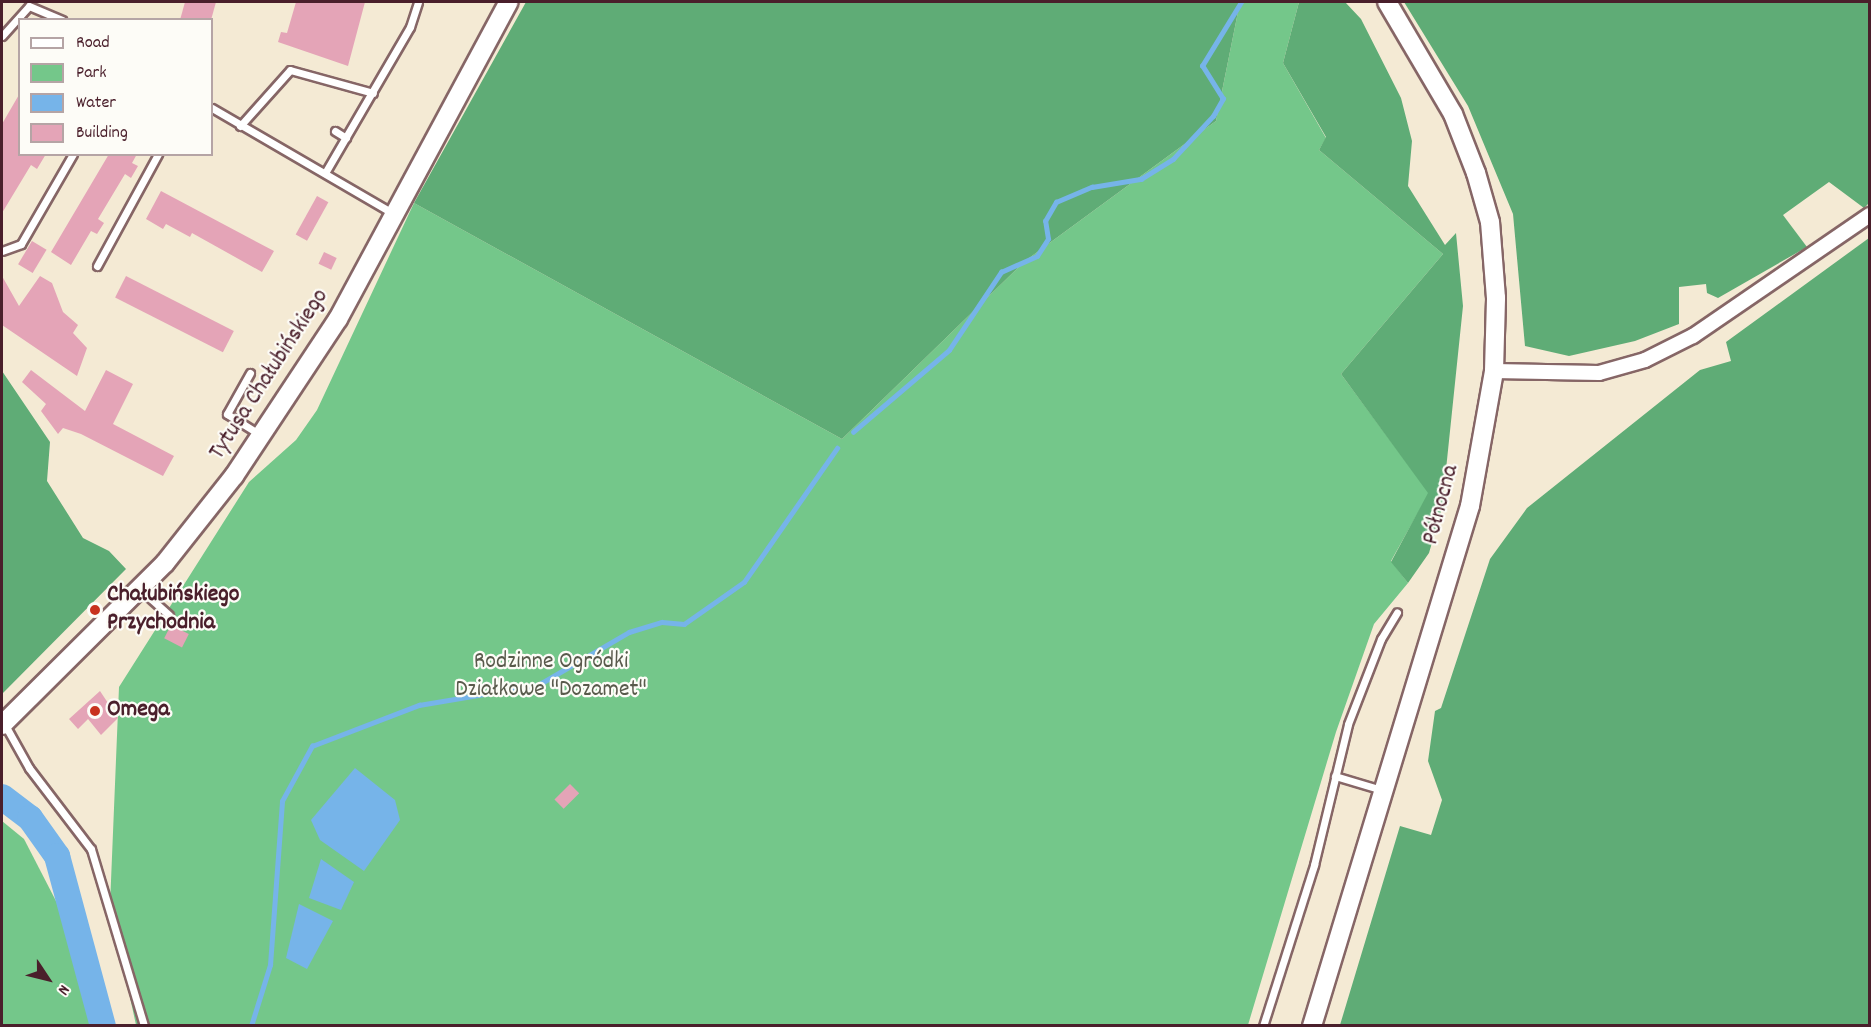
<!DOCTYPE html>
<meta charset="utf-8">
<style>
body{margin:0}
#map{position:relative;width:1871px;height:1027px;overflow:hidden;background:#f4ead4;font-family:Dekko,sans-serif}
div>[style]{position:absolute}
[style*='--x']{left:calc(var(--x)*1px);top:calc(var(--y)*1px);width:calc(var(--w)*1px);rotate:calc(var(--a)*1deg)}
.green>*{inset:0;background:#74c78a}
.forest>*{inset:0;background:#5fac76}
.water>*{inset:0;background:#76b4e9}
.stream>*{height:4.5px;margin:-2.25px;padding:0 2.25px;transform-origin:2.25px;border-radius:2.25px;background:#76b4e9}
.river>*{height:26px;margin:-13px;padding:0 13px;transform-origin:13px;border-radius:13px;background:#76b4e9}
.building>*{inset:0;background:#e4a4b7;transform-origin:0 0}
.roads{filter:drop-shadow(2px 0 #866666) drop-shadow(-2px 0 #866666) drop-shadow(0 2px #866666) drop-shadow(0 -2px #866666)}
.service>*{height:7px;margin:-3.5px;padding:0 3.5px;transform-origin:3.5px;border-radius:3.5px;background:#fff}
.minor>*{height:14px;margin:-7px;padding:0 7px;transform-origin:7px;border-radius:7px;background:#fff}
.tertiary>*{height:18px;margin:-9px;padding:0 9px;transform-origin:9px;border-radius:9px;background:#fff}
.dots>*{width:16px;height:16px;translate:-50% -50%;box-sizing:border-box;border:3px solid #fdfcf7;border-radius:50%}
span{translate:-50% -50%;white-space:nowrap;text-align:center;line-height:1.15;-webkit-text-stroke:4.5px #fdfcf7;paint-order:stroke}
.street-label{font-size:24px;color:#4a1f2b}
.poi-label{font-size:24px;color:#4a1f2b;font-weight:700}
.left{translate:0 -50%;text-align:left}
.park-label{font-size:24px;color:#595a4c}
.frame{position:absolute;inset:0;border:3px solid #4a1f2b;pointer-events:none}
.legend{position:absolute;left:18px;top:18px;width:195px;height:138px;box-sizing:border-box;background:#fdfcf7;border:2px solid #b5a4a5;margin:0;padding:8px 10px;list-style:none;font-size:18px;color:#4a1f2b}
.legend li{display:flex;align-items:center;gap:12px;height:30px}
.legend b{width:30px;border:2px solid #b5a4a5}
.north{position:absolute;left:18px;top:949px;width:60px;height:60px;-webkit-text-stroke:4px #fdfcf7;paint-order:stroke;rotate:125deg;font-size:16px;font-weight:700;line-height:24px;text-align:center;color:#4a1f2b}
.north::after{content:'';display:block;margin:auto;width:21px;height:27px;background:#4a1f2b;clip-path:polygon(50% 0,100% 100%,50% 72%,0 100%)}
</style>
<div id="map">
<div class="green">
<div style="clip-path:polygon(1240px 2px,1299px 2px,1283px 63px,1326px 138px,1319px 150px,1443px 254px,1341px 374px,1429px 493px,1391px 561px,1408px 583px,1374px 624px,1336px 732px,1248px 1025px,136px 1025px,110px 905px,119px 687px,249px 482px,296px 440px,317px 410px,414px 203px,842px 439px,1025px 261px,1216px 121px)"></div>
<div style="clip-path:polygon(2px 821px,24px 839px,57px 903px,91px 1025px,2px 1025px)"></div>
</div>
<div class="forest">
<div style="clip-path:polygon(526px 2px,1240px 2px,1216px 121px,1025px 261px,842px 439px,414px 203px)"></div>
<div style="clip-path:polygon(1299px 2px,1345px 2px,1361px 19px,1401px 98px,1412px 141px,1408px 186px,1445px 245px,1456px 233px,1463px 306px,1442px 508px,1429px 553px,1408px 583px,1391px 562px,1428px 493px,1341px 374px,1443px 254px,1319px 150px,1326px 137px,1283px 63px)"></div>
<div style="clip-path:polygon(1404px 2px,1869px 2px,1869px 203px,1864px 208px,1829px 182px,1783px 215px,1807px 247px,1718px 298px,1707px 293px,1706px 284px,1679px 287px,1679px 324px,1635px 341px,1569px 356px,1525px 346px,1513px 214px,1468px 106px)"></div>
<div style="clip-path:polygon(1869px 238px,1869px 1025px,1340px 1025px,1400px 826px,1431px 835px,1442px 800px,1428px 761px,1435px 711px,1441px 708px,1490px 559px,1527px 508px,1700px 370px,1731px 361px,1726px 342px)"></div>
<div style="clip-path:polygon(2px 371px,50px 442px,47px 481px,83px 538px,109px 551px,126px 569px,2px 694px)"></div>
</div>
<div class="water">
<div style="clip-path:polygon(355px 768px,395px 800px,400px 820px,364px 871px,320px 840px,311px 820px)"></div>
<div style="clip-path:polygon(321px 859px,354px 882px,341px 910px,309px 898px)"></div>
<div style="clip-path:polygon(299px 904px,333px 921px,307px 969px,286px 958px)"></div>
</div>
<div class="stream">
<div style="--x:853;--y:432;--w:126;--a:-40.5"></div>
<div style="--x:949;--y:350;--w:94;--a:-56.3"></div>
<div style="--x:1001;--y:272;--w:39;--a:-24"></div>
<div style="--x:1037;--y:256;--w:20;--a:-57"></div>
<div style="--x:1048;--y:239;--w:18;--a:-99"></div>
<div style="--x:1045;--y:221;--w:22;--a:-60"></div>
<div style="--x:1056;--y:202;--w:39;--a:-23"></div>
<div style="--x:1092;--y:187;--w:50;--a:-9.3"></div>
<div style="--x:1141;--y:179;--w:38;--a:-32"></div>
<div style="--x:1173;--y:159;--w:59;--a:-47.1"></div>
<div style="--x:1213;--y:116;--w:20;--a:-60"></div>
<div style="--x:1223;--y:99;--w:39;--a:-122"></div>
<div style="--x:1202;--y:66;--w:75;--a:-58.6"></div>
<div style="--x:251;--y:1026;--w:64;--a:-72.7"></div>
<div style="--x:270;--y:965;--w:164;--a:-85.8"></div>
<div style="--x:282;--y:801;--w:63;--a:-61.4"></div>
<div style="--x:312;--y:746;--w:115;--a:-21"></div>
<div style="--x:419;--y:705;--w:121;--a:-9.5"></div>
<div style="--x:538;--y:685;--w:105;--a:-30.2"></div>
<div style="--x:629;--y:632;--w:34;--a:-17"></div>
<div style="--x:662;--y:622;--w:22;--a:5"></div>
<div style="--x:684;--y:624;--w:73;--a:-35"></div>
<div style="--x:744;--y:582;--w:163;--a:-55.2"></div>
</div>
<div class="river">
<div style="--x:2;--y:797;--w:35;--a:37"></div>
<div style="--x:30;--y:818;--w:47;--a:54.6"></div>
<div style="--x:57;--y:856;--w:176;--a:74.9"></div>
</div>
<div class="building">
<div style="clip-path:polygon(185px 2px,216px 2px,211px 20px,180px 20px)"></div>
<div style="clip-path:polygon(296px 2px,365px 2px,348px 66px,278px 42px,281px 32px,287px 33px)"></div>
<div style="clip-path:polygon(20px 93px,20px 154px,46px 154px,37px 169px,31px 165px,2px 213px,2px 124px)"></div>
<div style="clip-path:polygon(109px 154px,137px 154px,132px 163px,138px 166px,131px 178px,125px 174px,98px 219px,104px 223px,97px 234px,91px 231px,71px 265px,51px 252px)"></div>
<div style="clip-path:polygon(161px 191px,274px 251px,262px 272px,192px 233px,190px 237px,166px 224px,163px 229px,146px 219px)"></div>
<div style="left:317px;top:196px;width:13px;height:44px;rotate:29deg"></div>
<div style="left:32px;top:241px;width:17px;height:27px;rotate:31deg"></div>
<div style="left:324px;top:252px;width:14px;height:13px;rotate:25deg"></div>
<div style="clip-path:polygon(2px 276px,19px 306px,40px 276px,52px 283px,63px 312px,78px 325px,73px 333px,87px 348px,77px 376px,2px 325px)"></div>
<div style="left:126px;top:276px;width:121px;height:24px;rotate:27deg"></div>
<div style="clip-path:polygon(31px 370px,85px 411px,106px 370px,133px 384px,113px 424px,174px 456px,163px 476px,81px 434px,63px 428px,58px 434px,41px 411px,46px 404px,22px 382px)"></div>
<div style="left:171px;top:625px;width:20px;height:15px;rotate:27deg"></div>
<div style="clip-path:polygon(100px 691px,118px 718px,101px 735px,88px 719px,78px 729px,69px 719px)"></div>
<div style="left:570px;top:784px;width:13px;height:22px;rotate:45deg"></div>
</div>
<div class="roads">
<div class="service">
<div style="--x:2;--y:36;--w:40;--a:-48"></div>
<div style="--x:29;--y:6;--w:36;--a:23"></div>
<div style="--x:212;--y:108;--w:211;--a:30.2"></div>
<div style="--x:240;--y:126;--w:75;--a:-48.2"></div>
<div style="--x:290;--y:70;--w:86;--a:15.5"></div>
<div style="--x:335;--y:131;--w:13;--a:32"></div>
<div style="--x:325;--y:173;--w:169;--a:-59.8"></div>
<div style="--x:410;--y:27;--w:26;--a:-72"></div>
<div style="--x:2;--y:251;--w:20;--a:-20"></div>
<div style="--x:21;--y:244;--w:104;--a:-60"></div>
<div style="--x:97;--y:266;--w:128;--a:-61.4"></div>
<div style="--x:250;--y:373;--w:47;--a:119.3"></div>
<div style="--x:227;--y:414;--w:38;--a:32"></div>
<div style="--x:140;--y:589;--w:39;--a:42"></div>
<div style="--x:5;--y:725;--w:49;--a:60.8"></div>
<div style="--x:29;--y:768;--w:102;--a:52.6"></div>
<div style="--x:91;--y:849;--w:185;--a:73.3"></div>
<div style="--x:1335;--y:776;--w:49;--a:16.6"></div>
<div style="--x:1263;--y:1026;--w:169;--a:-72.4"></div>
<div style="--x:1314;--y:865;--w:145;--a:-76.4"></div>
<div style="--x:1348;--y:724;--w:91;--a:-68.8"></div>
<div style="--x:1381;--y:639;--w:31;--a:-59"></div>
</div>
<div class="minor">
<div style="--x:1494;--y:371;--w:105;--a:1.1"></div>
<div style="--x:1599;--y:373;--w:48;--a:-15.8"></div>
<div style="--x:1645;--y:360;--w:54;--a:-26.6"></div>
<div style="--x:1693;--y:336;--w:214;--a:-34.4"></div>
</div>
<div class="tertiary">
<div style="--x:2;--y:725;--w:230;--a:-44.8"></div>
<div style="--x:165;--y:563;--w:111;--a:-51.6"></div>
<div style="--x:234;--y:476;--w:188;--a:-56.5"></div>
<div style="--x:338;--y:319;--w:360;--a:-61.7"></div>
<div style="--x:1312;--y:1026;--w:543;--a:-73.1"></div>
<div style="--x:1470;--y:506;--w:137;--a:-79.9"></div>
<div style="--x:1494;--y:371;--w:73;--a:-88.4"></div>
<div style="--x:1496;--y:298;--w:76;--a:-94.5"></div>
<div style="--x:1490;--y:222;--w:51;--a:-105.9"></div>
<div style="--x:1476;--y:173;--w:63;--a:-111.3"></div>
<div style="--x:1453;--y:114;--w:130;--a:-120.5"></div>
</div>
</div>
<div class="dots">
<div style="left:95px;top:610px;background:#c8321e"></div>
<div style="left:95px;top:711px;background:#c8321e"></div>
</div>
<div class="street-label">
<span style="left:270px;top:375px;rotate:-57deg">Tytusa Chałubińskiego</span>
<span style="left:1442px;top:505px;rotate:-75deg">Północna</span>
</div>
<div class="poi-label">
<span class="left" style="left:107px;top:610px">Chałubińskiego<br>Przychodnia</span>
<span class="left" style="left:107px;top:711px">Omega</span>
</div>
<div class="park-label">
<span style="left:551px;top:677px">Rodzinne Ogródki<br>Działkowe "Dozamet"</span>
</div>
<div class="frame"></div>
<ul class="legend">
<li><b style="height:8px;background:#fff"></b>Road</li>
<li><b style="height:16px;background:#74c78a"></b>Park</li>
<li><b style="height:16px;background:#76b4e9"></b>Water</li>
<li><b style="height:16px;background:#e4a4b7"></b>Building</li>
</ul>
<div class="north">N</div>
</div>
